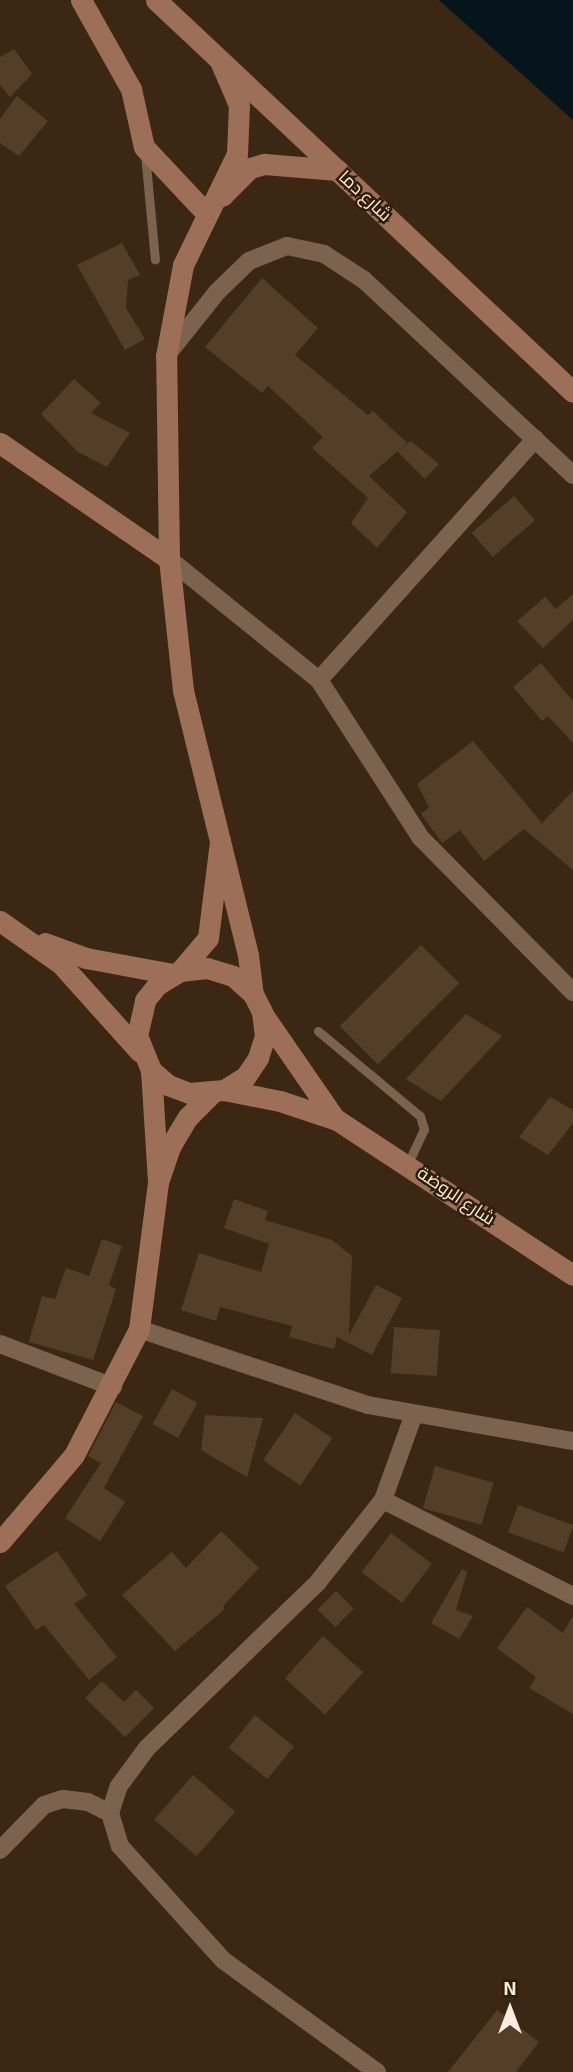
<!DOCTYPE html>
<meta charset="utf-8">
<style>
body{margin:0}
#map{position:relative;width:573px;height:2072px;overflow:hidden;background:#3b2713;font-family:Georgia,Cairo,serif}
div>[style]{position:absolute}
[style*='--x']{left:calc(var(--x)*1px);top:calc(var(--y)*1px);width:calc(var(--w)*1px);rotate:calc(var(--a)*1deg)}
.water>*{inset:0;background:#06141c}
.building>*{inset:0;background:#543e2a;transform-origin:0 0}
.lane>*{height:9px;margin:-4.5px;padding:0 4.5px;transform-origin:4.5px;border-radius:4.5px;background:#7b634d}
.street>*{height:18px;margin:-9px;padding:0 9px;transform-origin:9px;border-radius:9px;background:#7b634d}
.secondary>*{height:21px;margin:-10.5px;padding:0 10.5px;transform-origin:10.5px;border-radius:10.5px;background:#9d6f59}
span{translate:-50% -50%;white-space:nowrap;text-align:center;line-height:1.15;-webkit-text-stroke:5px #311d09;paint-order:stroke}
.street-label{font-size:18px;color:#faece0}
.north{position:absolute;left:475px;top:1974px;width:70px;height:70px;-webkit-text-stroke:5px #311d09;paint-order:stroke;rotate:0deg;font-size:19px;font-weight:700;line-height:28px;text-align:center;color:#faece0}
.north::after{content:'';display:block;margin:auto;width:24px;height:32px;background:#faece0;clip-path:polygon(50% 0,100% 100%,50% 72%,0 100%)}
</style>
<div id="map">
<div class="water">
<div style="clip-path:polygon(439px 0,573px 0,573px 120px)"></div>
</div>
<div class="building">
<div style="clip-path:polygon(14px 49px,32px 74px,10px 97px,0 85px,0 57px)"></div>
<div style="clip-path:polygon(17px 96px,48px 121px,19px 156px,0 143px,0 119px)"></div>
<div style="clip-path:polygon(122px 243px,140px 275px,128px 280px,126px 308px,145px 339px,125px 350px,77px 265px)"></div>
<div style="clip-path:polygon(262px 278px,318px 328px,295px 355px,368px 415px,373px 411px,407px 443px,369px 476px,407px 512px,377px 548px,351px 523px,368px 498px,312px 448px,323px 437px,268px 386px,262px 393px,205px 347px)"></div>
<div style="clip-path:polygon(74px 379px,101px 403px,91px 413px,130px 433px,107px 467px,78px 452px,41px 414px)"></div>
<div style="clip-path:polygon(411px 441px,439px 464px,425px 479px,397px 451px)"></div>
<div style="left:514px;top:496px;width:32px;height:56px;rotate:49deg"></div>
<div style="clip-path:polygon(573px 594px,573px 620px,543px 648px,517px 621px,545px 597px,556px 609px)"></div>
<div style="clip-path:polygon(541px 663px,573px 701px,573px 743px,548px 716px,542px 721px,513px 687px)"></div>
<div style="clip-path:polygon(473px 741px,542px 823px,573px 791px,573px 870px,524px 829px,484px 861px,460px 830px,442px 843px,421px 814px,429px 807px,417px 784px)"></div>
<div style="left:421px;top:945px;width:54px;height:115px;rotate:45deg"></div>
<div style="clip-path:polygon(466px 1014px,502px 1036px,441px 1101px,406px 1079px)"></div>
<div style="clip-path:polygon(550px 1097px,573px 1110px,573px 1123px,548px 1155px,519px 1137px)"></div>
<div style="clip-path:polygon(234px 1199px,268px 1211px,265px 1220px,332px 1240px,352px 1256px,349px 1335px,376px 1285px,402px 1298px,372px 1355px,337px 1337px,334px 1349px,289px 1337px,292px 1326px,220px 1307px,216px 1321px,181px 1310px,199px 1253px,261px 1272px,269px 1244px,224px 1228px)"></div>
<div style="clip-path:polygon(102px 1239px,122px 1246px,109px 1285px,116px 1289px,93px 1360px,29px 1342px,42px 1296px,55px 1299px,66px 1268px,89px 1276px)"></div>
<div style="left:394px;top:1327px;width:46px;height:46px;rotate:4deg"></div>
<div style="left:172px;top:1389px;width:29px;height:40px;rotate:29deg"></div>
<div style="clip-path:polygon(116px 1402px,143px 1416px,104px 1488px,125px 1502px,100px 1541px,65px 1518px,101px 1463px,88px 1456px)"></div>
<div style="left:295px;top:1413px;width:45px;height:57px;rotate:34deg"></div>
<div style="clip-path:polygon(205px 1415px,263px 1418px,247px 1477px,201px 1450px)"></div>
<div style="left:435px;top:1466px;width:61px;height:44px;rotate:16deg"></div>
<div style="left:518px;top:1505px;width:59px;height:29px;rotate:20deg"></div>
<div style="clip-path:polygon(221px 1531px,259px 1568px,223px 1606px,225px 1609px,175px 1651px,122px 1595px,172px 1552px,186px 1568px)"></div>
<div style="left:391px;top:1533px;width:51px;height:49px;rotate:37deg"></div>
<div style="clip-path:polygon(57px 1551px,87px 1595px,74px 1604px,117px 1657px,89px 1680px,44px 1625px,36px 1630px,5px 1586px)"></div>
<div style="clip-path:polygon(462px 1569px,467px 1572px,456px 1610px,473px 1616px,459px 1639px,431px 1623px)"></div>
<div style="left:336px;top:1591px;width:25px;height:26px;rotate:45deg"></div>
<div style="clip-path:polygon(527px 1607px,563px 1633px,573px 1616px,573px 1714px,529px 1688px,536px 1677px,497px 1648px)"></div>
<div style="left:323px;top:1636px;width:54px;height:57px;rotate:42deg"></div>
<div style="clip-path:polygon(102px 1681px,124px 1702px,136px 1690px,154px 1708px,125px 1737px,85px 1698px)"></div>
<div style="left:255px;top:1715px;width:50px;height:42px;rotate:39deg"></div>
<div style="left:193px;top:1775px;width:56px;height:59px;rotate:41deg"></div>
<div style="clip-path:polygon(497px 2010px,539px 2042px,516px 2072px,448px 2072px)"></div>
</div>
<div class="lane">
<div style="--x:145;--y:154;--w:106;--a:84.6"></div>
<div style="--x:318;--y:1031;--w:133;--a:39.8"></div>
<div style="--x:420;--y:1116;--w:14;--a:73"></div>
<div style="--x:424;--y:1129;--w:38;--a:115"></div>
</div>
<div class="street">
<div style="--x:166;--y:356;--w:82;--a:-51.4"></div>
<div style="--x:217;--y:292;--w:45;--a:-44.1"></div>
<div style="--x:249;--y:261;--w:41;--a:-21.5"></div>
<div style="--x:287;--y:246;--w:38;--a:12"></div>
<div style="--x:324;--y:254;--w:48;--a:33"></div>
<div style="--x:364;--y:280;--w:286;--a:43"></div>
<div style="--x:169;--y:559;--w:193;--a:38.9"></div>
<div style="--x:319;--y:680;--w:187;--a:57.2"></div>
<div style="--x:420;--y:837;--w:218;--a:45.4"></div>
<div style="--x:319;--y:680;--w:324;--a:-48.1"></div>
<div style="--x:139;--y:1329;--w:241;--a:18.4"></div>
<div style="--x:368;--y:1405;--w:208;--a:10"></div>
<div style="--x:0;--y:1344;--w:121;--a:20.8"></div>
<div style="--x:383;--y:1500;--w:213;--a:26.8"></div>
<div style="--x:0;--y:1850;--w:63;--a:-45.6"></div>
<div style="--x:44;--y:1805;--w:20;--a:-18"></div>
<div style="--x:63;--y:1799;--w:25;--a:7"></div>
<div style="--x:88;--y:1802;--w:25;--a:27"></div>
<div style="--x:377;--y:2072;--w:190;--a:-144"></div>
<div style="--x:223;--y:1960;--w:154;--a:-132.1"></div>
<div style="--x:120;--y:1846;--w:34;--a:-107"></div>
<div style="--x:110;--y:1813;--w:28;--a:-72"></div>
<div style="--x:119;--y:1786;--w:47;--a:-53.6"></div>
<div style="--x:147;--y:1748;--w:238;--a:-44.1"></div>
<div style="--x:318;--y:1582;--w:105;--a:-51.6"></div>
<div style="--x:383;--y:1500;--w:91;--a:-70.2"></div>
</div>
<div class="secondary">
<div style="--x:81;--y:0;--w:102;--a:60.7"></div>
<div style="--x:131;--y:89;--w:59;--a:77.4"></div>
<div style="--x:144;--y:147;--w:89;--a:46.8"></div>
<div style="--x:156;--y:0;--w:572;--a:43.23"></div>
<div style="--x:222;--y:196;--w:40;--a:-45"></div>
<div style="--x:250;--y:168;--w:15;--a:-16"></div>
<div style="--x:264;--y:164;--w:74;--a:4.6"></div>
<div style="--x:0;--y:443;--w:205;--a:34.5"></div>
<div style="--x:220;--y:841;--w:155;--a:-103.8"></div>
<div style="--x:183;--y:690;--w:132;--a:-96.1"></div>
<div style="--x:169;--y:559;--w:203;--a:-90.8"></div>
<div style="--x:166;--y:356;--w:93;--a:-79.4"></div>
<div style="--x:183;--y:265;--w:123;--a:-64.1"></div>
<div style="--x:237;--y:154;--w:49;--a:-87.7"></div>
<div style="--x:239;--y:105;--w:48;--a:-113.4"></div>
<div style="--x:0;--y:921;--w:75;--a:35.2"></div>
<div style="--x:61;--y:964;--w:118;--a:48.1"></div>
<div style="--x:45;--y:943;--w:44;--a:20.1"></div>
<div style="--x:86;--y:958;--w:87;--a:10.5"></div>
<div style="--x:180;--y:971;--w:27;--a:-6"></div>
<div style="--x:207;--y:968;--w:27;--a:17"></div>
<div style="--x:233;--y:976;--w:27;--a:42"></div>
<div style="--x:253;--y:994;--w:20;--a:63"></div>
<div style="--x:262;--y:1012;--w:24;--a:83"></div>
<div style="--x:265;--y:1036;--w:23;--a:108"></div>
<div style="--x:258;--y:1058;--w:23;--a:124"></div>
<div style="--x:245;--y:1077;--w:25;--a:148"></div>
<div style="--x:224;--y:1090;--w:35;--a:175"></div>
<div style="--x:189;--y:1093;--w:22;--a:-159"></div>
<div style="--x:168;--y:1085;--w:23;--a:-139"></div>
<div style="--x:151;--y:1070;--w:37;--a:-112"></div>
<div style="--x:137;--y:1036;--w:37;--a:-77"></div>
<div style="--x:145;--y:1000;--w:19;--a:-51"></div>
<div style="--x:157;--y:985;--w:27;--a:-31"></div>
<div style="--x:180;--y:971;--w:43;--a:-49.7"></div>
<div style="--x:208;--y:938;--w:98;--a:-82.9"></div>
<div style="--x:220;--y:841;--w:117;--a:76.2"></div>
<div style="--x:248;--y:955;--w:39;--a:83"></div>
<div style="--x:264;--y:1016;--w:121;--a:55.4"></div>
<div style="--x:151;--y:1070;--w:112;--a:86.4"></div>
<div style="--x:158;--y:1182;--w:39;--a:-71"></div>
<div style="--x:171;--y:1145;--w:33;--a:-59"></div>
<div style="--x:188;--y:1117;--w:34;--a:-45"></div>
<div style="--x:224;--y:1090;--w:57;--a:11.1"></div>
<div style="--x:280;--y:1101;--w:60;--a:18.4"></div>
<div style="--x:337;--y:1120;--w:282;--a:33.3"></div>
<div style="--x:0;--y:1542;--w:114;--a:-49.6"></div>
<div style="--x:74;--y:1455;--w:142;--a:-62.7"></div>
<div style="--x:139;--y:1329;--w:148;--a:-82.6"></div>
</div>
<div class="street-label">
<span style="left:365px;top:196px;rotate:43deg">شارع دما</span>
<span style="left:456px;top:1196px;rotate:34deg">شارع الروضة</span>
</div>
<div class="north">N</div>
</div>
